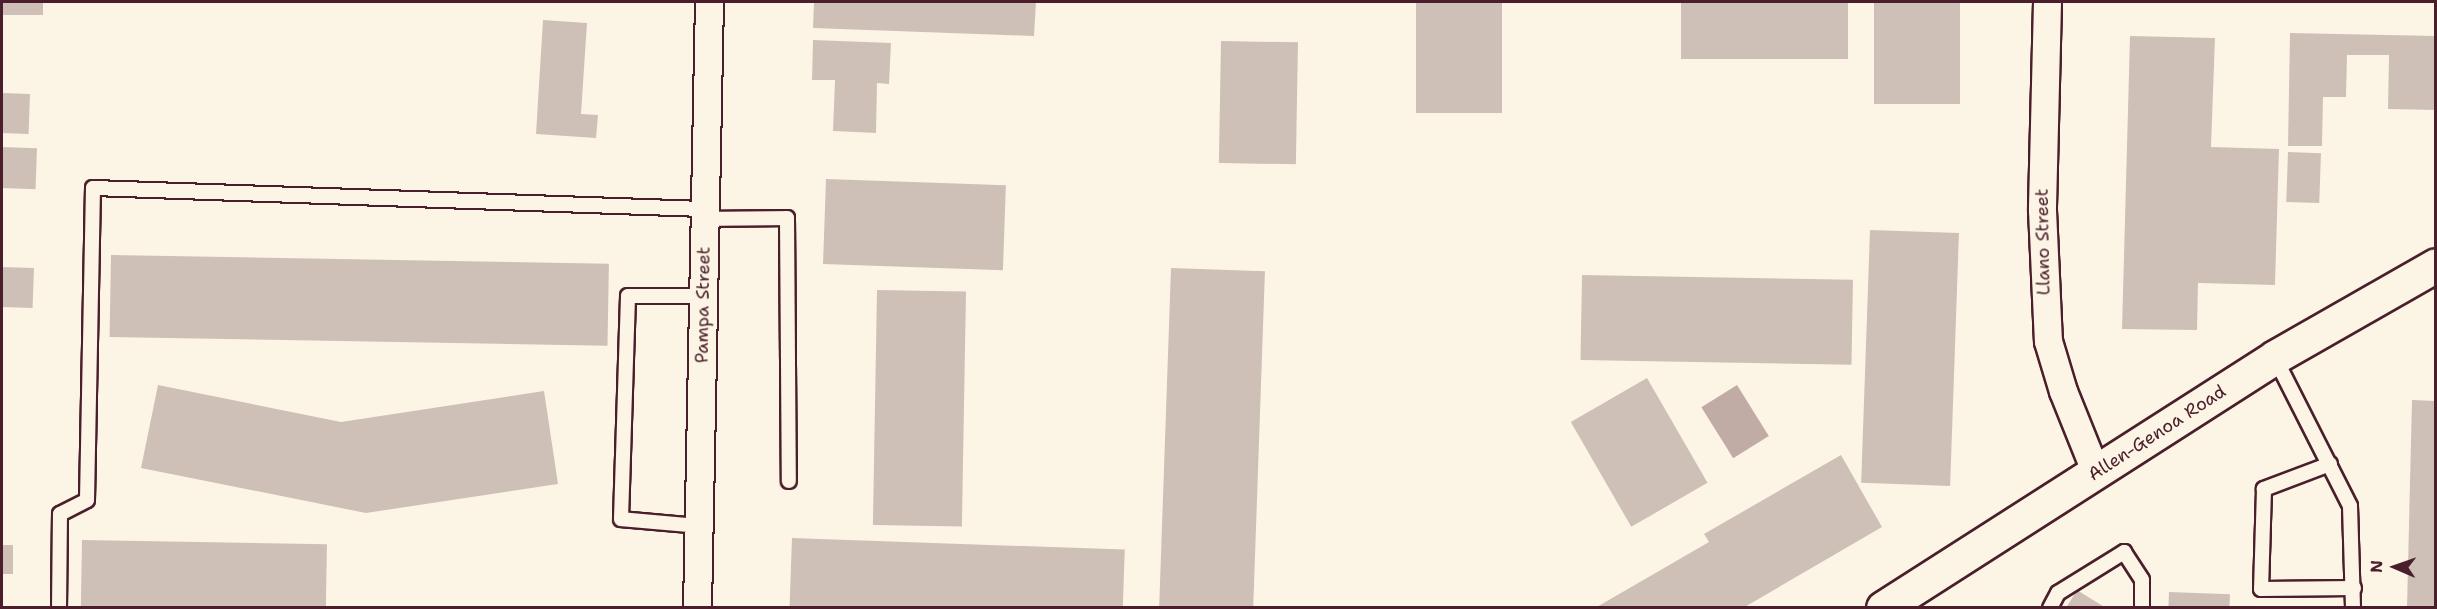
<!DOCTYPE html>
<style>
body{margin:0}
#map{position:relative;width:2437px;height:609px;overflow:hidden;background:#fcf5e5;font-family:"Shantell Sans",sans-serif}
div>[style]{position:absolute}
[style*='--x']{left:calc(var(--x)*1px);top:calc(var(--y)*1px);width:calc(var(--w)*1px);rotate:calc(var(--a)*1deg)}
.water>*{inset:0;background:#c0aca5;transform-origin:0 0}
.building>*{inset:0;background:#cfc0b7;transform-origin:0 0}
.roads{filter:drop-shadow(2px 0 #4a1f2b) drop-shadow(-2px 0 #4a1f2b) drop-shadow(0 2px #4a1f2b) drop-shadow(0 -2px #4a1f2b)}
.service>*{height:14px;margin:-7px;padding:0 7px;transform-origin:7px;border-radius:7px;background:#fcf5e5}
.minor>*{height:27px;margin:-13.5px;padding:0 13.5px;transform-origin:13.5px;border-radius:13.5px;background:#fcf5e5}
.secondary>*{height:33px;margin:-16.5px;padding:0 16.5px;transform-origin:16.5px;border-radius:16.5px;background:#fcf5e5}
span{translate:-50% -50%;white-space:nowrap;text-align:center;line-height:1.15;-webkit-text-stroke:4.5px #fcf5e5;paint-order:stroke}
.street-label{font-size:18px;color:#4a1f2b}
.frame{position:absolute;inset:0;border:3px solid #4a1f2b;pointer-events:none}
.north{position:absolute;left:2365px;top:537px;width:60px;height:60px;-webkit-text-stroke:4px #fcf5e5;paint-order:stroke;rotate:272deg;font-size:16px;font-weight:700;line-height:24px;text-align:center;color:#4a1f2b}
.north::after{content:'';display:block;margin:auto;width:21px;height:27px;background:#4a1f2b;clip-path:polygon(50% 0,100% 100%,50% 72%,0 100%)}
</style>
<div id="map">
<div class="water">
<div style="left:1737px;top:385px;width:60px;height:42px;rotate:58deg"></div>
</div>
<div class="building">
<div style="left:2px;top:2px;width:41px;height:13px"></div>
<div style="clip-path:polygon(814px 2px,1036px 2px,1034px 36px,813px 28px)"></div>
<div style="left:1416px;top:2px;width:86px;height:111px"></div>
<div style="left:1681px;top:2px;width:167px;height:57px"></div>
<div style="left:1874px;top:2px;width:86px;height:102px"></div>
<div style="clip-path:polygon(543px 20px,587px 23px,581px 114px,598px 115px,596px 138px,536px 134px)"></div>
<div style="clip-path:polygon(2290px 33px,2436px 36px,2436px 110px,2388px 109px,2389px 55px,2347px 55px,2346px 97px,2323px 97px,2322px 146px,2288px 146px)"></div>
<div style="clip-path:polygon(2130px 36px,2215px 38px,2211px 147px,2279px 149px,2275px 285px,2198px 283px,2197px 330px,2122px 329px)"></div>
<div style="clip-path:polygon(813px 40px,891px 43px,889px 84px,877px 83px,876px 133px,833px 131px,835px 80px,812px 80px)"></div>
<div style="left:1221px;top:41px;width:77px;height:122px;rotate:1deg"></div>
<div style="left:2px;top:93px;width:28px;height:40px;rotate:2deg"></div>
<div style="left:2px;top:147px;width:35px;height:41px;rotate:2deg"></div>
<div style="left:2288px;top:152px;width:33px;height:50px;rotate:2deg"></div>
<div style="left:826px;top:179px;width:180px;height:85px;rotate:2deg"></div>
<div style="left:1870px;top:230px;width:89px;height:253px;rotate:2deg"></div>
<div style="left:111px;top:255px;width:498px;height:82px;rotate:1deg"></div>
<div style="left:2px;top:267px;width:32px;height:40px;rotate:2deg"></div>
<div style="left:1171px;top:268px;width:94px;height:340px;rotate:2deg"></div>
<div style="left:1582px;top:275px;width:271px;height:85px;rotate:1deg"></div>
<div style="left:877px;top:290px;width:89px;height:235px;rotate:1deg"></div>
<div style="left:1647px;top:378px;width:121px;height:88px;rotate:60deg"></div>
<div style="clip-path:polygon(158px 385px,341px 422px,544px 391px,558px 484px,366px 513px,141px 468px)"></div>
<div style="clip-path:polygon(2412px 400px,2436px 401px,2436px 608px,2407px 608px)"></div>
<div style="clip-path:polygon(1841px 455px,1882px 527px,1743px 608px,1595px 608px,1709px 542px,1704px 534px)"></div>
<div style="left:792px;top:538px;width:333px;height:70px;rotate:2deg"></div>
<div style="left:82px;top:540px;width:245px;height:68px;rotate:1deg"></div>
<div style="left:2px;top:545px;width:11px;height:29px"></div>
<div style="clip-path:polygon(2077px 590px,2106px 608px,2066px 608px)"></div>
<div style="left:2169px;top:592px;width:61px;height:16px;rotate:2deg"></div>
</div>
<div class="roads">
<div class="service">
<div style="--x:704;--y:219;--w:83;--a:-0.7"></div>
<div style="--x:787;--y:218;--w:263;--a:89.6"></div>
<div style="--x:2275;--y:358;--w:166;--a:63.1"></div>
<div style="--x:2350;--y:506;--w:102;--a:88.3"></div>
<div style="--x:2330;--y:464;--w:71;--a:159.3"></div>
<div style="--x:2264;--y:489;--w:100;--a:91.7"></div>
<div style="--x:2261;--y:589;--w:93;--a:-0.6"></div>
<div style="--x:699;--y:526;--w:78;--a:-174.9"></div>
<div style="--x:621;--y:519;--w:223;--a:-88.2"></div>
<div style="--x:628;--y:296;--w:75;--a:0"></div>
<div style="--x:59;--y:608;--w:94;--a:-89.4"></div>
<div style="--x:60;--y:514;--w:30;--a:-27"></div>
<div style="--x:87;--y:500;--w:312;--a:-88.9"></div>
<div style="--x:93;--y:188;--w:612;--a:1.97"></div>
<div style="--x:2050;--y:608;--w:17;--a:-62"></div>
<div style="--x:2058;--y:593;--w:78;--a:-31.8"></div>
<div style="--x:2124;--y:552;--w:33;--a:57"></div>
<div style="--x:2142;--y:580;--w:28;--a:90"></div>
</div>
<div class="minor">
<div style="--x:2047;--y:2;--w:208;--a:91.4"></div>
<div style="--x:2042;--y:210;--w:131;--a:87.4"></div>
<div style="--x:2048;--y:341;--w:52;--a:73.3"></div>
<div style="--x:2063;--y:391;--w:88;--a:68.1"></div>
<div style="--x:697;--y:608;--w:606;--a:-88.87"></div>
</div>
<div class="secondary">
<div style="--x:1883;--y:608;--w:465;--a:-32.6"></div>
<div style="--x:2275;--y:357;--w:185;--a:-29.7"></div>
</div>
</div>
<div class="street-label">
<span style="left:2043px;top:242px;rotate:-91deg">Llano Street</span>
<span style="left:703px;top:305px;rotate:-89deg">Pampa Street</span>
<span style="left:2157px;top:433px;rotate:-33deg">Allen-Genoa Road</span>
</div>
<div class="frame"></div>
<div class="north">N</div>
</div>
